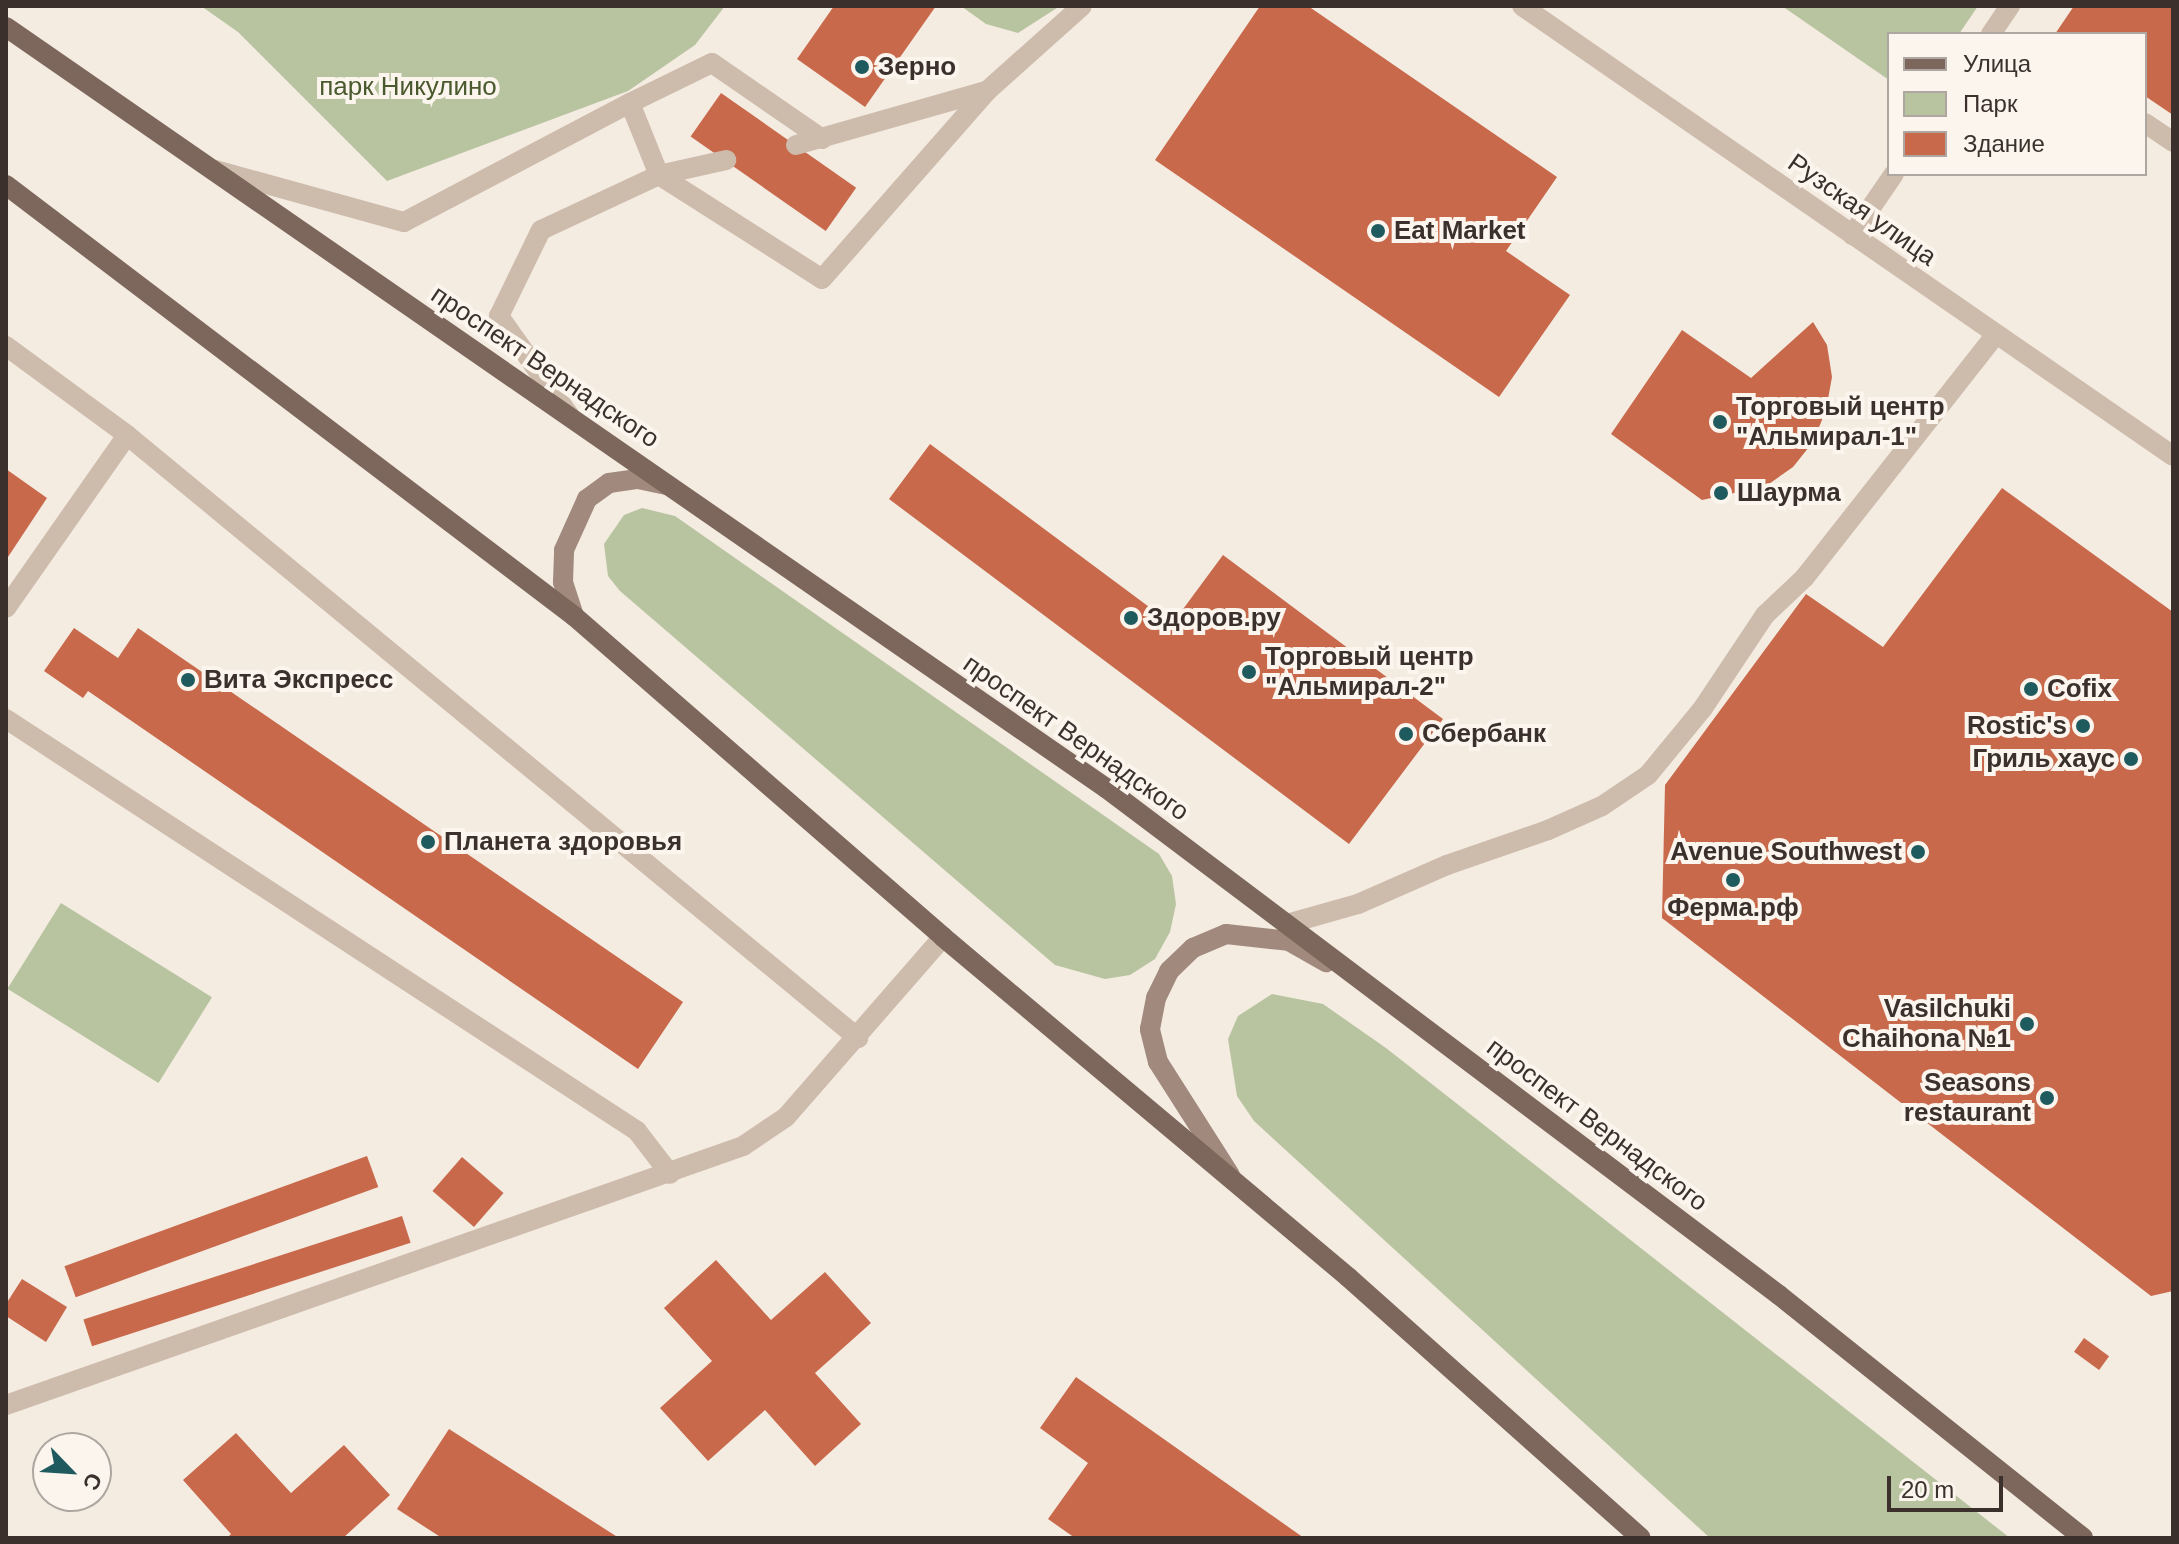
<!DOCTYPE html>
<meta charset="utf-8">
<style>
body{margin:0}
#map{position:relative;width:2179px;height:1544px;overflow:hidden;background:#f4ebe1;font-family:Arial,sans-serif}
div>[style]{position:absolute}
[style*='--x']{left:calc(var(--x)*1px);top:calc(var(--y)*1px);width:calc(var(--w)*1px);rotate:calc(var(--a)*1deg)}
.green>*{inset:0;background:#b8c4a0;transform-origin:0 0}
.building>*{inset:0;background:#c8694b;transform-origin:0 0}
.lane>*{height:20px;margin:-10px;padding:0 10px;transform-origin:10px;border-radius:10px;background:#cdbbac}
.street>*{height:20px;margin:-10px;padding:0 10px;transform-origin:10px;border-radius:10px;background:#cdbbac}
.secondary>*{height:20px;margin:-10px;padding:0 10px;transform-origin:10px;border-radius:10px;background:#a18a7d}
.primary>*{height:20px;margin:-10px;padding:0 10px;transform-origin:10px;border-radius:10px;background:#7d675c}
.dots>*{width:22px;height:22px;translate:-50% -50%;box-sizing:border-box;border:4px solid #fbf5ee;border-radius:50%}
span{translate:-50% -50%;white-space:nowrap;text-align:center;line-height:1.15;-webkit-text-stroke:8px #fbf5ee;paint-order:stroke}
.poi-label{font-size:26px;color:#3b302b;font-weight:700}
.left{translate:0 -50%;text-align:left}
.right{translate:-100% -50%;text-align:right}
.park-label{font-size:26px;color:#4a5a2e}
.street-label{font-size:26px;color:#3b302b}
.frame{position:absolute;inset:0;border:8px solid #3b302b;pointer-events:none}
.legend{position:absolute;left:1887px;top:32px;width:260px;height:144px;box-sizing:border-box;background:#fbf5ee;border:2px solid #aea6a0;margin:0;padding:10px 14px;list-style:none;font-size:24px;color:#3b302b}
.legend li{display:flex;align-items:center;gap:16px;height:40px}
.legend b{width:40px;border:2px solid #aea6a0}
.north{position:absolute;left:32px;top:1432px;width:80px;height:80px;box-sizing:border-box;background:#fbf5ee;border:2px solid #aea6a0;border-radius:50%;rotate:115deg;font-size:22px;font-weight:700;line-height:32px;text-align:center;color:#3b302b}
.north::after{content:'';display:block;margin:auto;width:28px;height:36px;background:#1f5a5e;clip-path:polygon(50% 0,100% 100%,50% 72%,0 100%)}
.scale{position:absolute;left:1887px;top:1476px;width:116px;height:36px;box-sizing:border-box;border:4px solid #3b302b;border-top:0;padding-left:10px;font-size:24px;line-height:28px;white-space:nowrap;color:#3b302b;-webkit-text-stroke:6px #fbf5ee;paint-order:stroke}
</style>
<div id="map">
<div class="green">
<div style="clip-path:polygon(201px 6px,725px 6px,695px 45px,628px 91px,387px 181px,238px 32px)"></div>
<div style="clip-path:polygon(961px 6px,1060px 6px,1018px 33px,986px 24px)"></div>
<div style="clip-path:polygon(1782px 6px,1978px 6px,1959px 34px,1889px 34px,1889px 80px)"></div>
<div style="clip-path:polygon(642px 508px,675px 516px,1159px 854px,1172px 876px,1176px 904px,1170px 932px,1155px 959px,1130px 975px,1105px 979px,1055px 965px,620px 591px,608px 576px,604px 544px,624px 515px)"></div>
<div style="left:61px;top:903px;width:178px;height:101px;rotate:32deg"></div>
<div style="clip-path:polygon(1272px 994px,1323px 1004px,1386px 1048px,2010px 1538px,1710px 1538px,1254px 1121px,1237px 1096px,1228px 1039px,1238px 1016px)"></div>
</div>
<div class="building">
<div style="clip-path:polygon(834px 6px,936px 6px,865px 107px,797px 59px)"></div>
<div style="clip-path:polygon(1260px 6px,1308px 6px,1557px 177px,1506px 251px,1570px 295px,1499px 397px,1155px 160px)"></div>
<div style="clip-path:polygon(2074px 6px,2173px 6px,2173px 115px,2145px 96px,2145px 34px,2055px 34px)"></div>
<div style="left:721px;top:93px;width:165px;height:53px;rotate:35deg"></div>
<div style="clip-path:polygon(1813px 322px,1827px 345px,1832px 377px,1826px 410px,1813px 442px,1793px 467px,1766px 486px,1702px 500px,1611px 434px,1682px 330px,1751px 378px)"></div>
<div style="clip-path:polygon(930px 444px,1172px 624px,1223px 555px,1443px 719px,1349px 844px,889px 499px)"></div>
<div style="clip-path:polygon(6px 469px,47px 498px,6px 560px)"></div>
<div style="clip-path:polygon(2002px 488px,2173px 612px,2173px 1291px,2151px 1296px,1662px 918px,1665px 785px,1806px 594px,1883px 647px)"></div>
<div style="clip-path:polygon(74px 628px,118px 658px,138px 628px,683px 1002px,638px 1069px,88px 691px,83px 698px,44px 671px)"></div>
<div style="left:367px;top:1156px;width:33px;height:322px;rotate:70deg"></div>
<div style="left:462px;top:1157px;width:55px;height:45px;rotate:41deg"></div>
<div style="left:402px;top:1216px;width:28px;height:335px;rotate:72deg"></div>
<div style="clip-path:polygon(716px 1260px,771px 1320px,825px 1272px,871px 1323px,815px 1373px,861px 1424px,815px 1466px,765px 1410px,708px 1461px,660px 1408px,712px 1361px,664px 1308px)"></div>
<div style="clip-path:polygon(22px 1279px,67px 1307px,46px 1342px,6px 1316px,6px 1304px)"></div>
<div style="left:2084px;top:1338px;width:31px;height:17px;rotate:36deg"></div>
<div style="clip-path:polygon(1076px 1377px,1304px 1538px,1075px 1538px,1048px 1519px,1088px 1463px,1040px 1428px)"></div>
<div style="clip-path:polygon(449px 1429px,619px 1538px,442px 1538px,397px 1509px)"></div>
<div style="clip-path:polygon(236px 1433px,291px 1493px,344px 1445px,390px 1495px,343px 1538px,227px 1538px,231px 1534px,183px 1480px)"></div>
</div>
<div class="lane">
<div style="--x:1991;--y:34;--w:34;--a:-56"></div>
<div style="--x:630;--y:103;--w:91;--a:-26"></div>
<div style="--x:712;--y:63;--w:134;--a:34.6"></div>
<div style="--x:2145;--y:123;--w:34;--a:34"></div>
<div style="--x:796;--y:145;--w:197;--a:-15.9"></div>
<div style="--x:215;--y:170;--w:196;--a:15.4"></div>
<div style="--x:404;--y:222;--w:255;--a:-27.8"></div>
<div style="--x:630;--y:103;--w:78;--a:68.1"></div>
<div style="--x:659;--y:175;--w:130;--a:155"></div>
<div style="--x:541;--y:230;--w:96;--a:116"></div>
<div style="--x:499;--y:316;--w:121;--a:54.7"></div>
<div style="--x:659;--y:175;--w:193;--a:32.5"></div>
<div style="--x:822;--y:279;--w:250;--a:-48.7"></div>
<div style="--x:987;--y:91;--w:127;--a:-41.8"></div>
<div style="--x:659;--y:175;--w:69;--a:-12.6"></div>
<div style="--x:1852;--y:235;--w:74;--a:-55.5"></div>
<div style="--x:6;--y:346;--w:150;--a:36.3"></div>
<div style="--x:127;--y:435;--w:948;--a:39.52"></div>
<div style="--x:6;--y:608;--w:211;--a:-55"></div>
<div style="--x:6;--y:719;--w:754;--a:33.14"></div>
<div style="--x:637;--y:1131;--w:54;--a:52.5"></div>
<div style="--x:1287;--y:924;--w:74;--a:-15.7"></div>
<div style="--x:1358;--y:904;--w:97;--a:-23.7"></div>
<div style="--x:1447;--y:865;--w:107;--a:-19.1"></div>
<div style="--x:1548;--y:830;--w:59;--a:-24"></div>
<div style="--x:1602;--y:806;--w:55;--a:-34"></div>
<div style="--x:1648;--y:775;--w:87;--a:-50.6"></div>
<div style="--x:1703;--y:708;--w:112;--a:-56.3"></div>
<div style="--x:1765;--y:615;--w:55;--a:-43.5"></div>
<div style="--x:1805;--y:577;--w:309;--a:-51.8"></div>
<div style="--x:6;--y:1405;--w:781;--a:-19.36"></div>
<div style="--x:743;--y:1146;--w:52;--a:-34"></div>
<div style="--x:786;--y:1117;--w:239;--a:-48.9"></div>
</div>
<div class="street">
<div style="--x:1522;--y:6;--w:791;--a:34.65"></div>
</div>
<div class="secondary">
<div style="--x:574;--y:616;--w:36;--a:-108"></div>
<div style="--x:563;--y:582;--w:32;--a:-88"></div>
<div style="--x:564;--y:550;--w:56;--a:-65.7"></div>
<div style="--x:587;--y:499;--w:27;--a:-36"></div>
<div style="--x:609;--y:483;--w:29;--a:-8"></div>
<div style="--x:638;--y:479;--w:29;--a:12"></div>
<div style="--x:1230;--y:1175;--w:134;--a:-122.5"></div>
<div style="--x:1158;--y:1062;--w:34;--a:-104"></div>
<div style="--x:1150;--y:1029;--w:32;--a:-79"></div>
<div style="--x:1156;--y:998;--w:30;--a:-64"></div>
<div style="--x:1169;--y:971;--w:33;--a:-44"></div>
<div style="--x:1193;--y:948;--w:36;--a:-23"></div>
<div style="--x:1226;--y:934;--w:63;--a:6.3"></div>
<div style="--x:1289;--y:941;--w:43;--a:29.6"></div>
</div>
<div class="primary">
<div style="--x:6;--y:27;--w:1338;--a:34.68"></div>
<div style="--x:1106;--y:788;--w:843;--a:36.99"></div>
<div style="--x:1779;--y:1295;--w:389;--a:38.6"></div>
<div style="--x:6;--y:185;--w:713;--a:37.19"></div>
<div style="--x:574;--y:616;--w:489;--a:41"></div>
<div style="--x:943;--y:937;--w:529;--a:40.01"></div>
<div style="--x:1348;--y:1277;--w:392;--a:41.7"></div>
</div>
<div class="dots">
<div style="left:862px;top:67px;background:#1f5a5e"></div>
<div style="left:1378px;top:231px;background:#1f5a5e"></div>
<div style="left:1720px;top:422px;background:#1f5a5e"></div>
<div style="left:1721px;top:493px;background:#1f5a5e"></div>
<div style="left:1131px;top:618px;background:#1f5a5e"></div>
<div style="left:1249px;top:672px;background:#1f5a5e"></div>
<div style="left:188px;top:680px;background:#1f5a5e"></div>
<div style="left:2031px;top:689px;background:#1f5a5e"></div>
<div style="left:2083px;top:726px;background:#1f5a5e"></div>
<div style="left:1406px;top:734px;background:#1f5a5e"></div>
<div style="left:2131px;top:759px;background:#1f5a5e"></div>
<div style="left:428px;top:842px;background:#1f5a5e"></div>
<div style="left:1918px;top:852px;background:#1f5a5e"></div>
<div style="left:1733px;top:880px;background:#1f5a5e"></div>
<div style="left:2027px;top:1024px;background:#1f5a5e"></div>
<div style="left:2047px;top:1098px;background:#1f5a5e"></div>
</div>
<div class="poi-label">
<span class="left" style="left:878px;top:67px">Зерно</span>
<span class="left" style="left:1394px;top:231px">Eat Market</span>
<span class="left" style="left:1736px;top:422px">Торговый центр<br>"Альмирал-1"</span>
<span class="left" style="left:1737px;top:493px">Шаурма</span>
<span class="left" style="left:1147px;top:618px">Здоров.ру</span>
<span class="left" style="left:1265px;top:672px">Торговый центр<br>"Альмирал-2"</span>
<span class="left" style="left:204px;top:680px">Вита Экспресс</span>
<span class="left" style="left:2047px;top:689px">Cofix</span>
<span class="right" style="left:2067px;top:726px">Rostic's</span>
<span class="left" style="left:1422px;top:734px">Сбербанк</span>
<span class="right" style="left:2115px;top:759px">Гриль хаус</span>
<span class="left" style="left:444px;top:842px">Планета здоровья</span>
<span class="right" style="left:1902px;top:852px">Avenue Southwest</span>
<span style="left:1733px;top:908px">Ферма.рф</span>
<span class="right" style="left:2011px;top:1024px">Vasilchuki<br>Chaihona №1</span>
<span class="right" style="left:2031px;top:1098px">Seasons<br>restaurant</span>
</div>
<div class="park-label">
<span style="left:408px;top:87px">парк Никулино</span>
</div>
<div class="street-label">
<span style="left:1862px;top:210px;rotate:35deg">Рузская улица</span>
<span style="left:545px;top:367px;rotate:34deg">проспект Вернадского</span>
<span style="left:1076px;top:738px;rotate:35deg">проспект Вернадского</span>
<span style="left:1597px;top:1125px;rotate:37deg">проспект Вернадского</span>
</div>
<div class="frame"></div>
<ul class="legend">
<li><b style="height:10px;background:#7d675c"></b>Улица</li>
<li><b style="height:22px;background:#b8c4a0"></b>Парк</li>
<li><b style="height:22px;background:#c8694b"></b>Здание</li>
</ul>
<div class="north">С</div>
<div class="scale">20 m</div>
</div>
